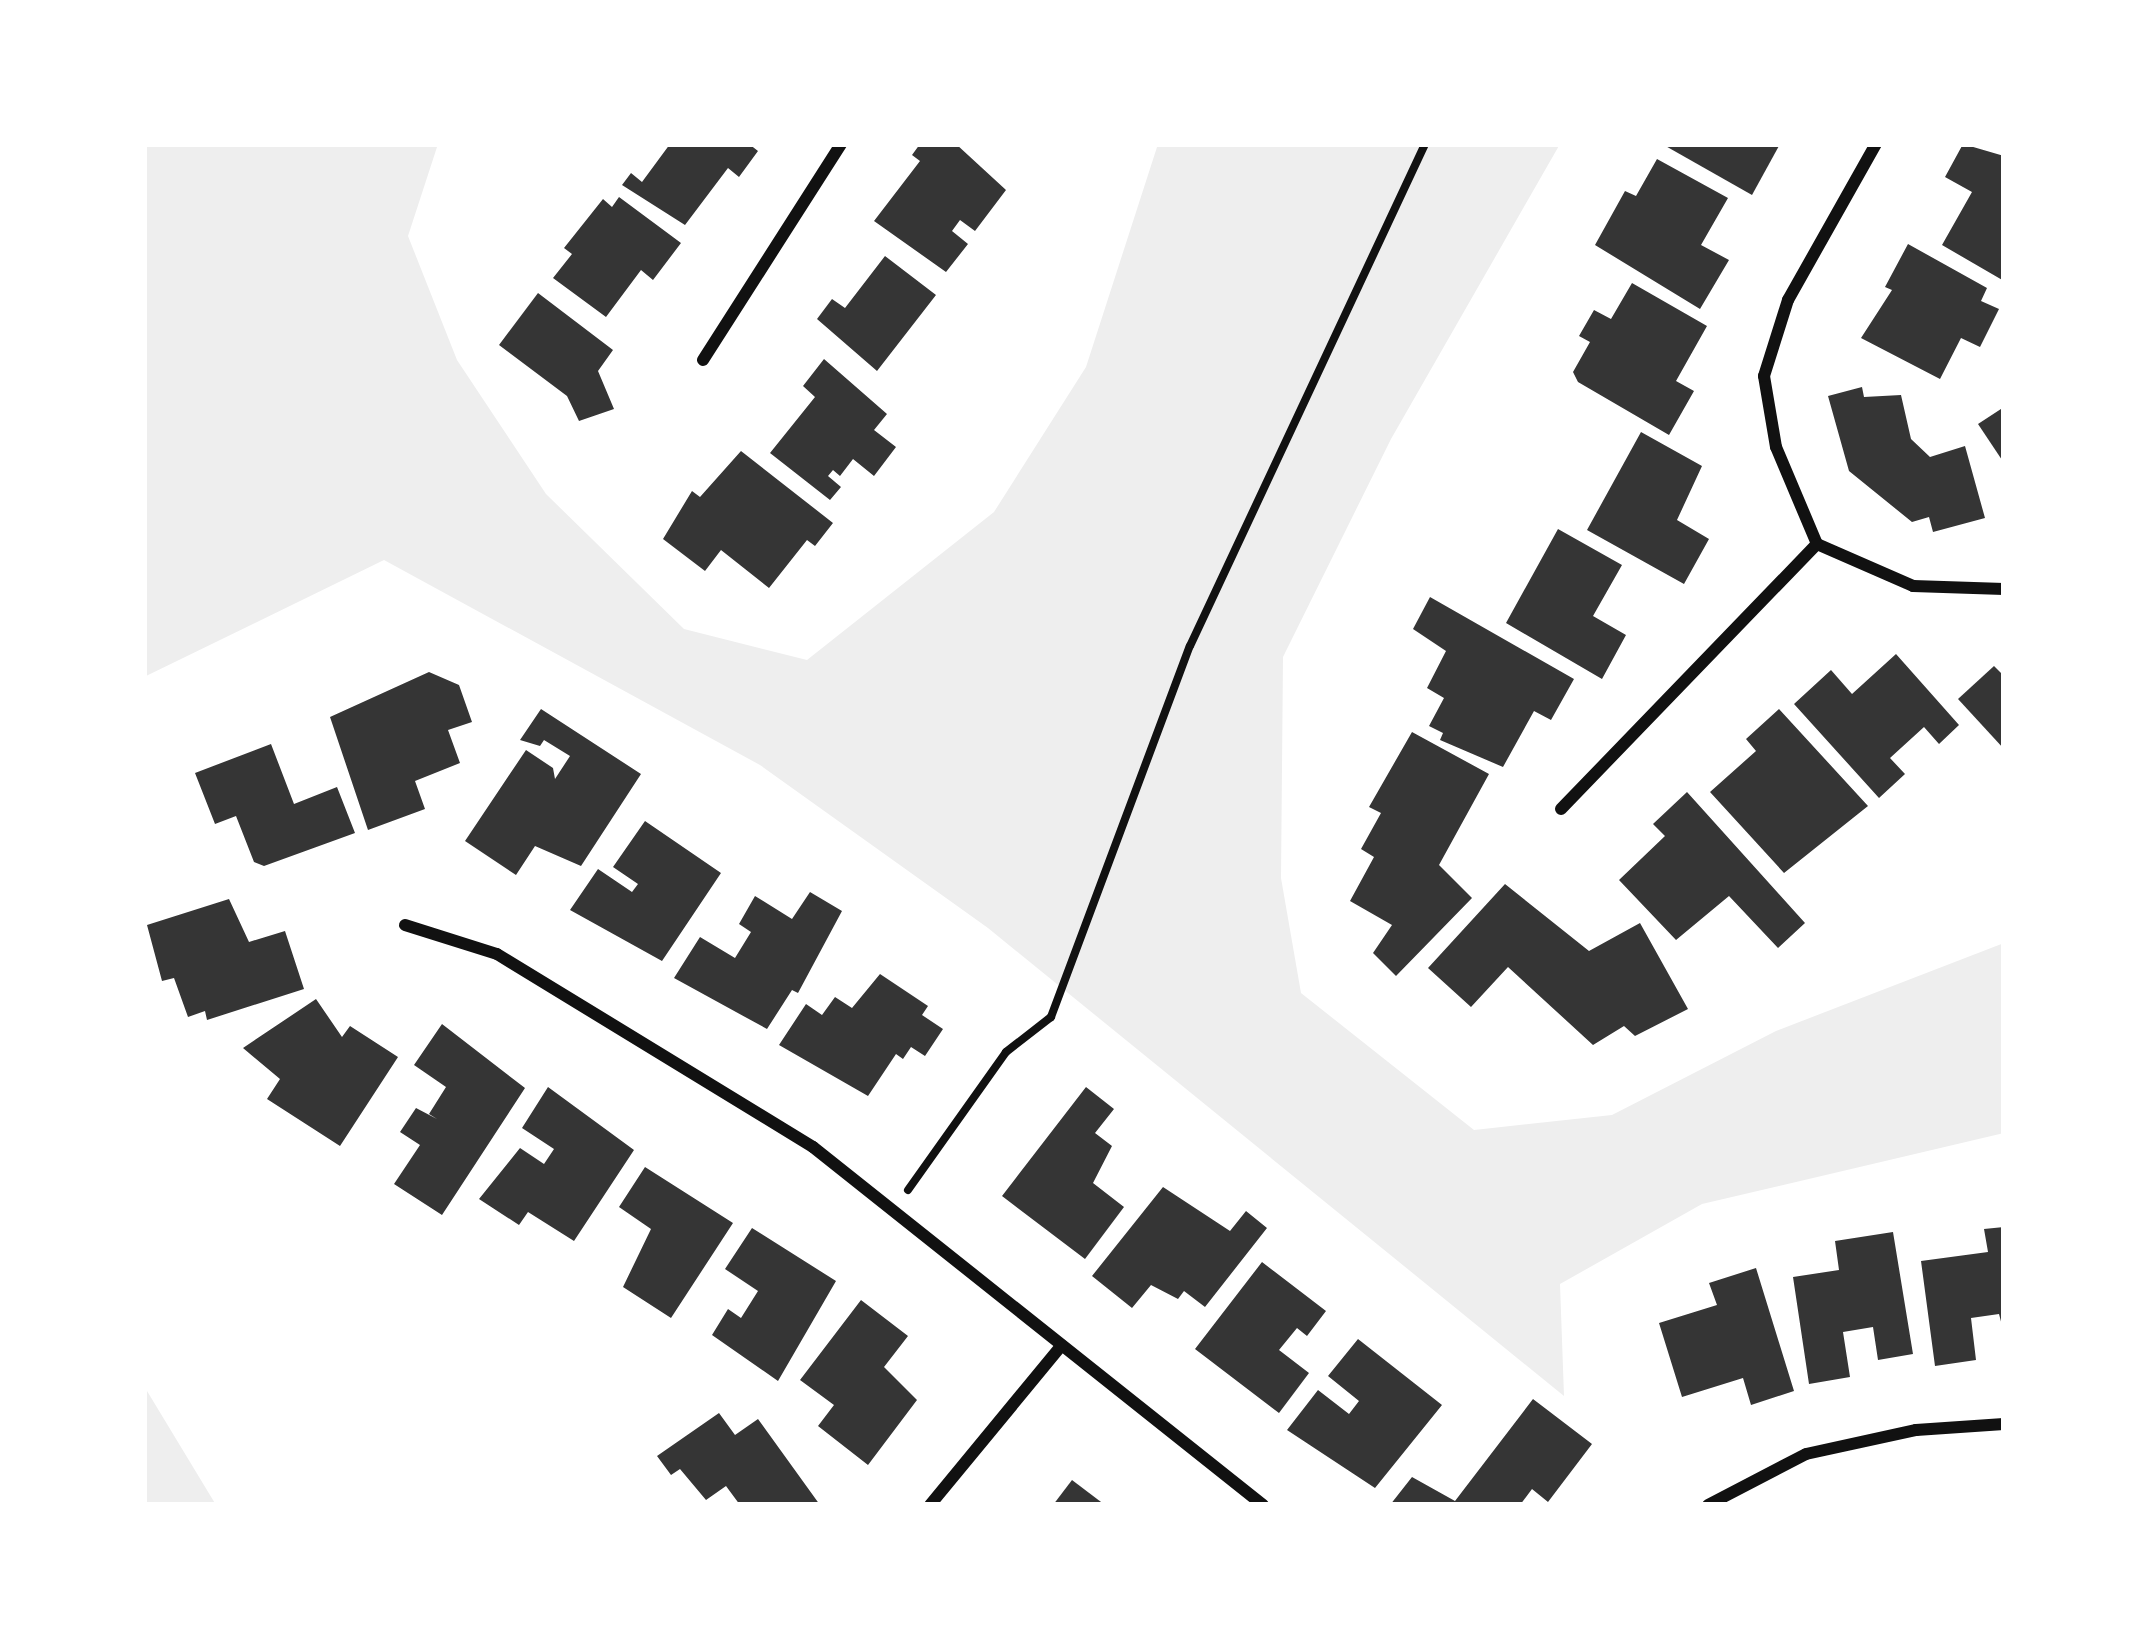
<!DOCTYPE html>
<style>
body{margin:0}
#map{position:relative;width:2148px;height:1649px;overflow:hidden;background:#fff;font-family:Cabin,sans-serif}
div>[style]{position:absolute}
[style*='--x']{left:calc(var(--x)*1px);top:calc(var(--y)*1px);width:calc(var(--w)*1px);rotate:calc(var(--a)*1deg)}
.green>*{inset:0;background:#eee}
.building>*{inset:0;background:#353535}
.path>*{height:8px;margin:-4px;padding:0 4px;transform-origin:4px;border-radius:4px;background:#111}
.minor>*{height:12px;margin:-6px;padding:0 6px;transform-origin:6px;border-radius:6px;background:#111}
span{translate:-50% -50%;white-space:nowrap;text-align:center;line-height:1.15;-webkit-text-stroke:12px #fff;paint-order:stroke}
.frame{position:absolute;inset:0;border:147px solid #fff;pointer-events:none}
</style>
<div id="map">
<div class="green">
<div style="clip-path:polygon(144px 144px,438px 144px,408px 236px,457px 360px,546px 494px,684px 629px,807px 660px,994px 512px,1086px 367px,1158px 144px,1560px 144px,1391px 439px,1283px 657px,1281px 878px,1301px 993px,1474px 1130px,1612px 1115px,1776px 1031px,2004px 943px,2004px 1133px,1702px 1204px,1560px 1284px,1564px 1396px,988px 928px,760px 765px,384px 560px,144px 677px)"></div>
<div style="clip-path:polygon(144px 1386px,216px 1505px,144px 1505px)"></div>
</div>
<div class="building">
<div style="clip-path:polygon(670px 144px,749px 144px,758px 151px,739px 177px,728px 168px,685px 225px,622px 185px,631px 173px,642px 182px)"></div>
<div style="clip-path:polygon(920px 144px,956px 144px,1006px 190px,975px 231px,960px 220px,952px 231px,968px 244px,946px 272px,874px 221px,920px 161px,912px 155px)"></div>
<div style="clip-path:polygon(1662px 144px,1780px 144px,1752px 195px)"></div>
<div style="clip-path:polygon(1963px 144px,2004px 156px,2004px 281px,1942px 245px,1972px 192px,1945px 177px)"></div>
<div style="clip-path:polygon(1657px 159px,1728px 198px,1701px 245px,1729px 260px,1700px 309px,1595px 245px,1625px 191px,1636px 196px)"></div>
<div style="clip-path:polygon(619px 197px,681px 243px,653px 280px,641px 270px,606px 317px,553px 278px,572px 254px,564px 248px,603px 199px,612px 207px)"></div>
<div style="clip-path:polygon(1908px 244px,1987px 288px,1981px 301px,1999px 309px,1980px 347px,1961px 338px,1940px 379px,1861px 338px,1892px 290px,1885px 287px)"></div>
<div style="clip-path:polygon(885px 256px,936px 295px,877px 371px,817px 319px,832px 299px,845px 308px)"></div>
<div style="clip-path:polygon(1632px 283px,1707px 326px,1676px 381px,1694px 391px,1669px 435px,1578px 382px,1573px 372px,1590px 342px,1579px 336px,1594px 310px,1611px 319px)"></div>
<div style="clip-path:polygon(538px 293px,613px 350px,598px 371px,614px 409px,579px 421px,567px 396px,499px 345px)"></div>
<div style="clip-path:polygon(824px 359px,887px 414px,874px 430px,896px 447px,874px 476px,853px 459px,840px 476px,833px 470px,828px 476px,841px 487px,830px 500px,770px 453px,815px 397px,803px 386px)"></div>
<div style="clip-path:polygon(1862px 387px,1864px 397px,1901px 395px,1911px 439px,1930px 457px,1965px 446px,1985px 518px,1933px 532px,1929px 517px,1912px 522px,1849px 471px,1828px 396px)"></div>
<div style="clip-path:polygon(2004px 407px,2004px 463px,1978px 424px)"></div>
<div style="clip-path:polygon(1641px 432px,1702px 466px,1677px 520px,1709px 539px,1684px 584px,1587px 530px)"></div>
<div style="clip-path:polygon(741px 451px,833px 523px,815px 546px,807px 540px,769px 588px,721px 550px,705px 571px,663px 539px,692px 491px,700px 497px)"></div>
<div style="clip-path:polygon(1558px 529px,1622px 565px,1593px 616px,1626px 635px,1602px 679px,1506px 623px)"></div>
<div style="clip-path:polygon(1430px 597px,1574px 679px,1551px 720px,1534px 711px,1503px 767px,1440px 740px,1443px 733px,1429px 726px,1444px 698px,1427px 688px,1446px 651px,1413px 629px)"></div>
<div style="clip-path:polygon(1896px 654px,1959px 725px,1939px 744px,1924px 727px,1890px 758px,1905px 774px,1879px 798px,1794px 704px,1831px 670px,1852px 694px)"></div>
<div style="clip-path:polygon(1994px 666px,2004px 676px,2004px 749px,1958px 699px)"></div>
<div style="clip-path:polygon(429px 672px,459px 685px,472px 722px,448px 730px,460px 763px,415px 781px,425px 809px,368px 830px,330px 717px)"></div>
<div style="clip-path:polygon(541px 709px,641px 774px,581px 866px,535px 846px,516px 875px,465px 841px,526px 750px,553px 768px,555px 779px,570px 756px,544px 740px,540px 746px,520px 740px)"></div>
<div style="clip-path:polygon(1779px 709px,1868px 806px,1784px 873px,1710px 792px,1756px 751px,1746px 739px)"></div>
<div style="clip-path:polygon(1412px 732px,1489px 774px,1439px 865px,1472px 898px,1396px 976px,1373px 953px,1392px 925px,1350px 901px,1374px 857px,1361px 849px,1381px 813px,1369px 807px)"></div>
<div style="clip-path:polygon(271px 744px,294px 804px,337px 787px,355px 833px,264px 866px,254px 862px,236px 816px,215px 824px,195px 773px)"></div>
<div style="clip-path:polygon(1687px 792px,1805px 923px,1778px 948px,1729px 896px,1676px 940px,1619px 880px,1665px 836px,1653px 824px)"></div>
<div style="clip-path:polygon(645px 821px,721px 873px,662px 961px,570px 910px,598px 869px,632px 892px,638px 884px,613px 867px)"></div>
<div style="clip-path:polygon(1505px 884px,1589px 951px,1640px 923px,1688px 1009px,1635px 1036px,1624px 1026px,1593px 1045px,1508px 967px,1471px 1007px,1428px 968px)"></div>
<div style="clip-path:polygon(810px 892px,842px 911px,798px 993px,792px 990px,767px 1029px,674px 978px,700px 937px,735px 958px,751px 932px,739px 924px,755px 896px,792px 919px)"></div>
<div style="clip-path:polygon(229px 899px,249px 942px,285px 931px,304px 989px,207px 1020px,205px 1011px,188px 1017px,174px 978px,162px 981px,147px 925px)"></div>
<div style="clip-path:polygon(880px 974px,928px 1006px,922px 1015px,943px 1029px,925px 1056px,911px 1047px,903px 1059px,896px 1054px,868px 1096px,779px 1045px,806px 1004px,822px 1015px,835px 997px,852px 1008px)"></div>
<div style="clip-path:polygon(316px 999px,342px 1037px,350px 1026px,398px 1057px,340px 1146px,267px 1099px,280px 1079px,243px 1048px)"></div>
<div style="clip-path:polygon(442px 1024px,525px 1088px,442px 1215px,394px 1184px,420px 1145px,400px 1132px,416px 1108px,437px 1119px,429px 1114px,446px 1087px,414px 1065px)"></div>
<div style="clip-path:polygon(548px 1087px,634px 1150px,574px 1241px,528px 1212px,519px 1225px,479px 1199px,520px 1148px,544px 1164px,554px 1149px,522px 1128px)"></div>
<div style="clip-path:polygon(1086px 1087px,1114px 1109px,1095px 1133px,1112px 1146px,1093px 1183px,1124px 1207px,1085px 1259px,1002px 1196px)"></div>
<div style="clip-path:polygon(645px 1167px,733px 1223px,671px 1318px,623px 1287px,651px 1229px,619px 1207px)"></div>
<div style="clip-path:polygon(1163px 1187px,1230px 1231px,1246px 1211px,1267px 1228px,1205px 1307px,1184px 1291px,1178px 1299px,1151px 1285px,1132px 1308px,1092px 1276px)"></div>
<div style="clip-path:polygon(2004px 1227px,2004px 1333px,1999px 1314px,1971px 1318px,1976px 1360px,1935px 1366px,1921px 1261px,1988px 1252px,1984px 1229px)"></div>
<div style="clip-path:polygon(752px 1228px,836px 1281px,778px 1381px,712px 1335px,728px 1309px,741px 1318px,758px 1291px,725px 1269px)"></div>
<div style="clip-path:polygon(1893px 1232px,1913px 1354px,1878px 1360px,1873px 1327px,1843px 1332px,1850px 1377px,1809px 1384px,1793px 1277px,1839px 1270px,1835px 1241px)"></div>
<div style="clip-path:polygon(1262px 1262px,1326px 1311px,1307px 1336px,1297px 1328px,1279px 1350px,1309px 1373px,1279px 1413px,1195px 1349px)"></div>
<div style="clip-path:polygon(1756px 1268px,1794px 1391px,1751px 1405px,1743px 1378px,1682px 1397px,1659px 1323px,1717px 1305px,1709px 1283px)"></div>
<div style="clip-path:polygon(861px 1300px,908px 1336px,884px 1367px,917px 1400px,868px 1465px,818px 1426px,834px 1405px,800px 1380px)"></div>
<div style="clip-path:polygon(1358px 1339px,1442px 1405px,1375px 1488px,1287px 1430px,1318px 1390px,1349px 1414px,1359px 1401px,1328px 1376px)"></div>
<div style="clip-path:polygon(1533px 1399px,1592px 1444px,1548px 1502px,1532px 1489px,1520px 1505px,1390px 1505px,1412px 1477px,1455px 1501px)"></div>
<div style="clip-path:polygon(719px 1413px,735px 1435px,758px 1419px,820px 1505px,740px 1505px,726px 1486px,706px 1500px,680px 1469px,671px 1475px,657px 1456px)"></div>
<div style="clip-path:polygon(1072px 1480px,1105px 1505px,1053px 1505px)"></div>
</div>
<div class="path">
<div style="--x:908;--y:1190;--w:169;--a:-54.6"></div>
<div style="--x:1006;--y:1052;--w:57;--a:-37.9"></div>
<div style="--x:1051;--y:1017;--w:396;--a:-69.5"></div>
<div style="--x:1190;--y:646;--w:554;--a:-64.91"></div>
</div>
<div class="minor">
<div style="--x:703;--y:360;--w:256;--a:-57.4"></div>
<div style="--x:1817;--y:544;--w:105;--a:-112.9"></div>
<div style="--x:1776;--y:447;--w:72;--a:-99.6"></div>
<div style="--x:1764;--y:376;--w:80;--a:-72.5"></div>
<div style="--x:1788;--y:300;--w:179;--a:-60.6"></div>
<div style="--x:1817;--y:544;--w:105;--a:23.6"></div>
<div style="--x:1913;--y:586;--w:91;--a:1.9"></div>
<div style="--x:1561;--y:809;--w:368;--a:-46"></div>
<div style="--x:405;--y:925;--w:96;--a:17.5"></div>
<div style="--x:497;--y:954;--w:370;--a:31.4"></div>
<div style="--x:813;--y:1147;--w:575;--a:38.5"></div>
<div style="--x:930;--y:1505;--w:207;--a:-50.5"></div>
<div style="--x:1708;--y:1505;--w:110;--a:-27.5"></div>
<div style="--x:1806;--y:1454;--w:113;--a:-12.3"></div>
<div style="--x:1916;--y:1430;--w:88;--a:-3.9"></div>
</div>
<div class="frame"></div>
</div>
